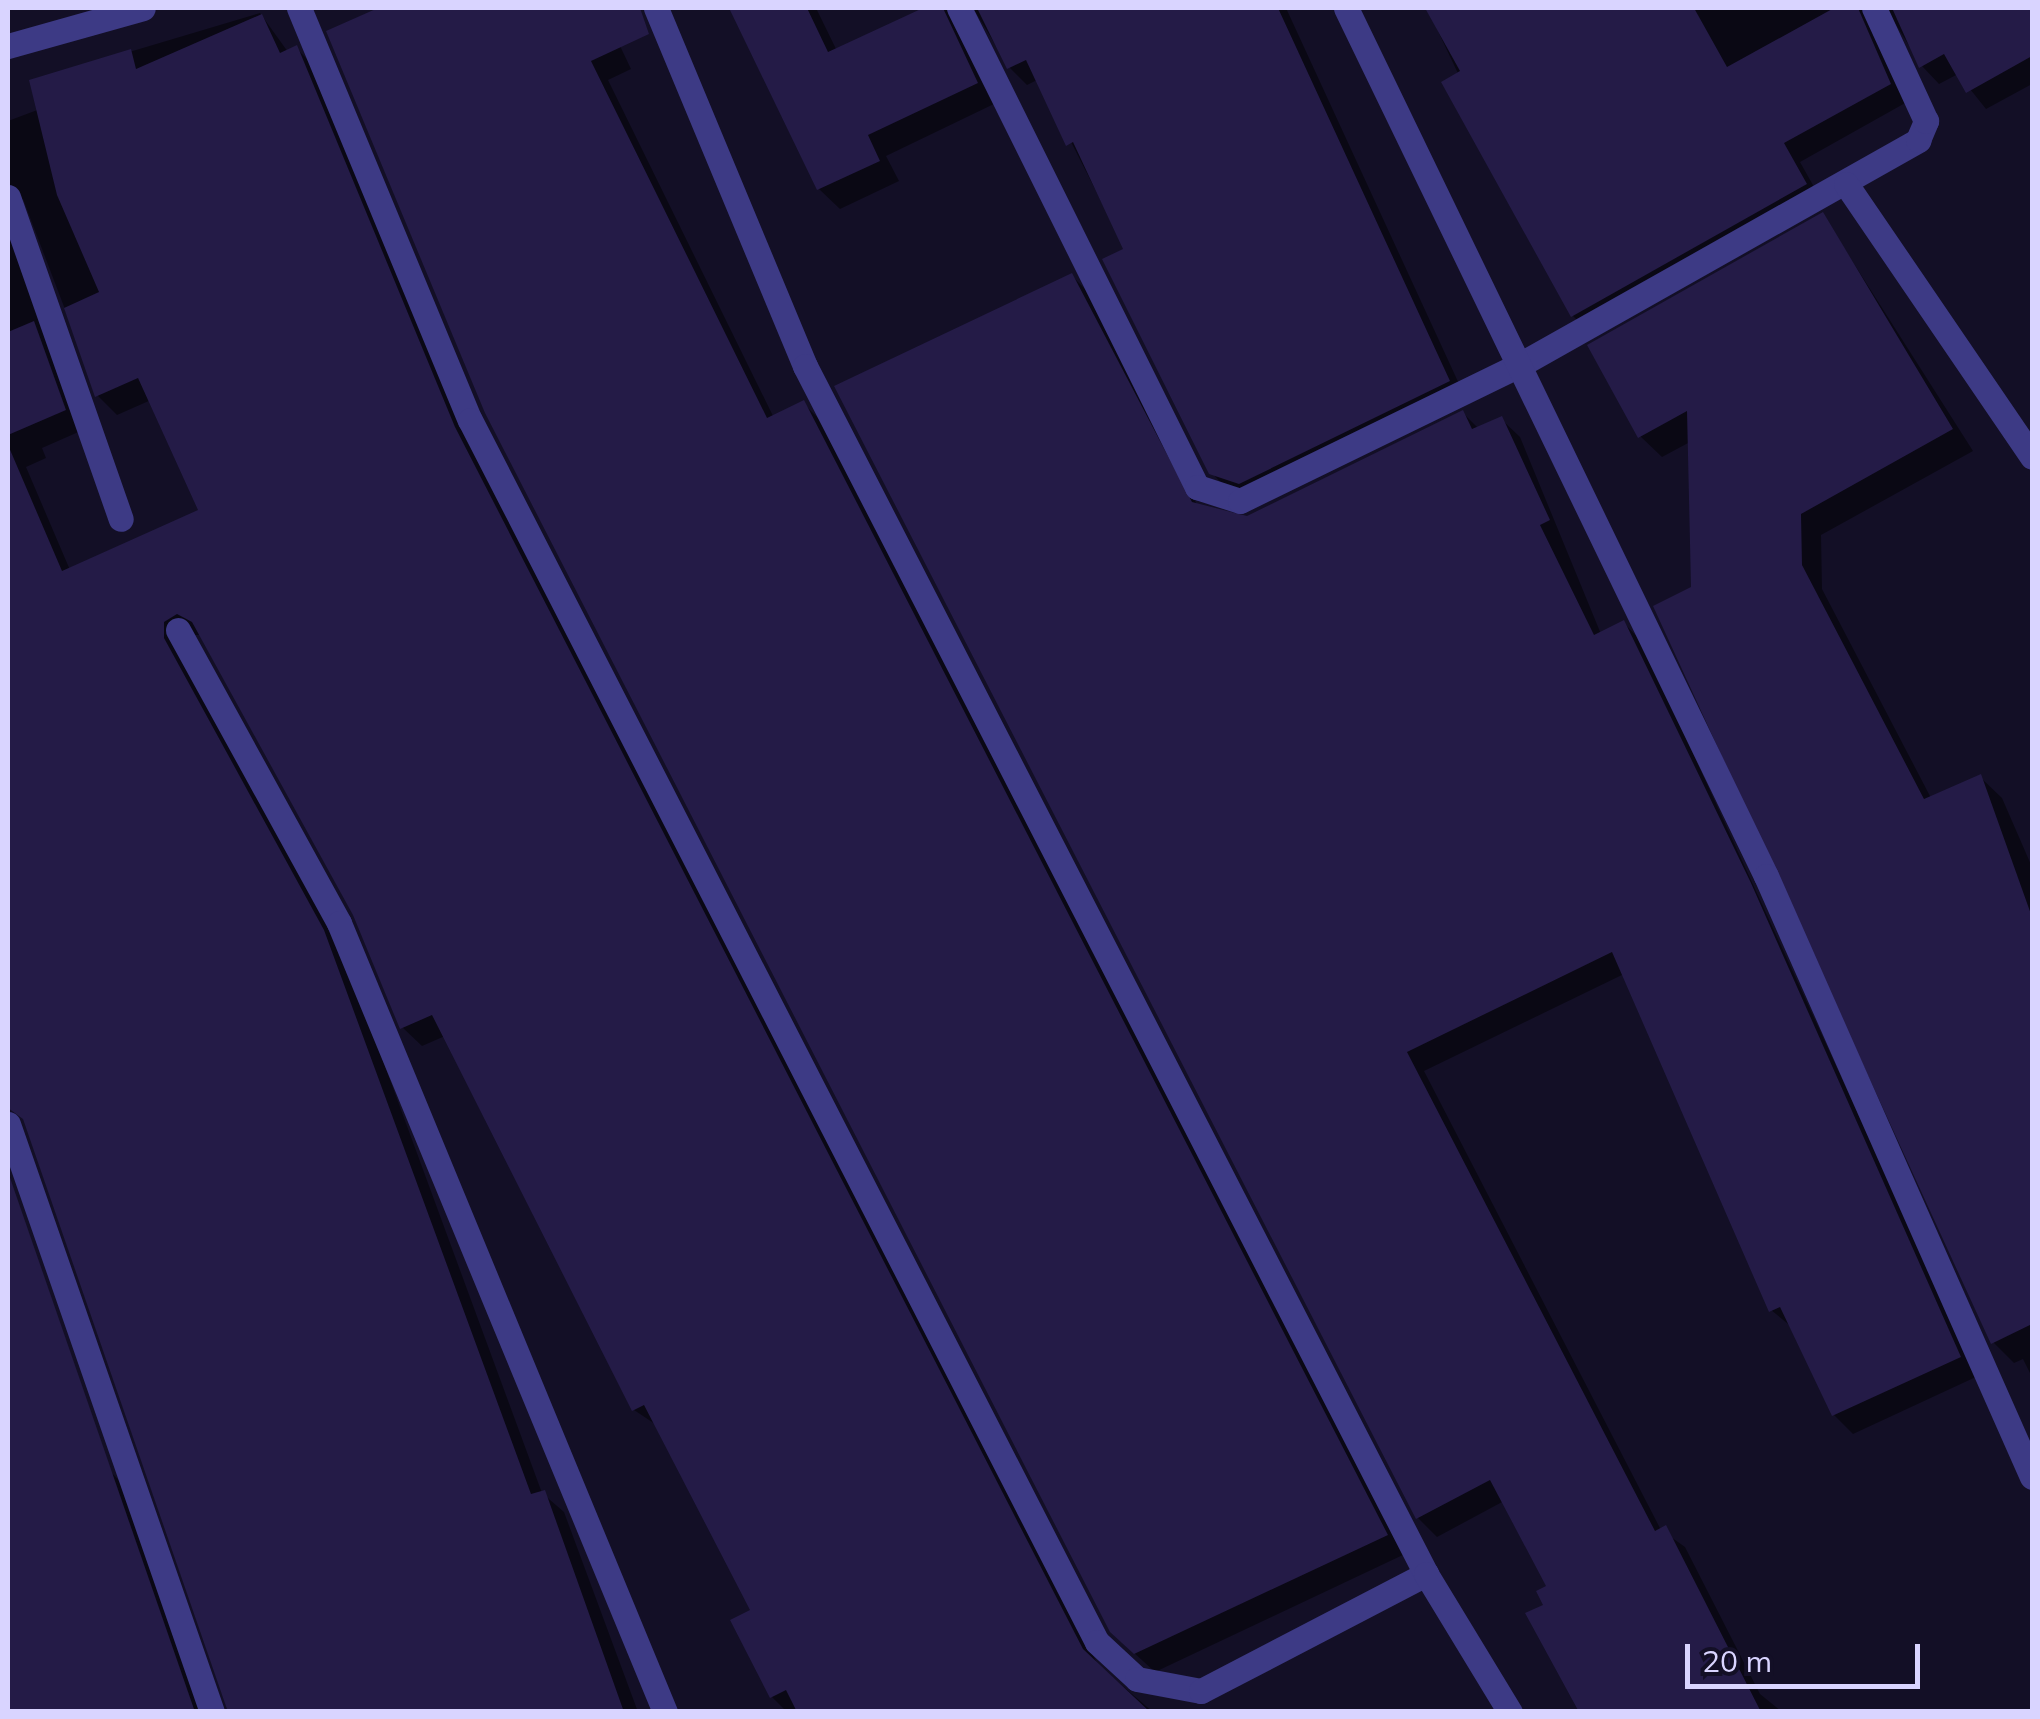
<!DOCTYPE html>
<style>
body{margin:0}
#map{position:relative;width:2040px;height:1719px;overflow:hidden;background:#130f26;font-family:Mulish,sans-serif}
div>[style]{position:absolute}
[style*='--x']{left:calc(var(--x)*1px);top:calc(var(--y)*1px);width:calc(var(--w)*1px);rotate:calc(var(--a)*1deg)}
.shadow>*{inset:0;background:#0007}
.building>*{inset:0;background:#241b47}
.minor>*{height:25px;margin:-12.5px;padding:0 12.5px;transform-origin:12.5px;border-radius:12.5px;background:#3d3a85}
span{translate:-50% -50%;white-space:nowrap;text-align:center;line-height:1.15;-webkit-text-stroke:8px #130f26;paint-order:stroke}
.frame{position:absolute;inset:0;border:10px solid #d9d4ff;pointer-events:none}
.scale{position:absolute;left:1685px;top:1644px;width:235px;height:45px;box-sizing:border-box;border:5px solid #d9d4ff;border-top:0;padding-left:12px;font-size:30px;line-height:35px;white-space:nowrap;color:#d9d4ff;-webkit-text-stroke:8px #130f26;paint-order:stroke}
</style>
<div id="map">
<div class="shadow">
<div style="clip-path:polygon(384px 8px,602px 8px,631px 69px,608px 80px,774px 418px,804px 404px,823px 423px,1405px 1554px,1155px 1672px,1132px 1651px,329px 33px)"></div>
<div style="clip-path:polygon(732px 8px,816px 8px,837px 51px,929px 8px,959px 8px,996px 103px,886px 156px,899px 181px,840px 209px,819px 189px)"></div>
<div style="clip-path:polygon(973px 8px,1286px 8px,1466px 399px,1258px 500px,1229px 491px,1211px 472px,1126px 250px,1039px 79px,1027px 85px,1009px 67px)"></div>
<div style="clip-path:polygon(1427px 8px,2032px 8px,2032px 84px,1986px 109px,1958px 74px,1939px 84px,1922px 66px,1886px 9px,1907px 102px,1800px 162px,1823px 203px,1591px 334px,1573px 316px)"></div>
<div style="clip-path:polygon(evenodd,260px 13px,288px 52px,296px 48px,315px 67px,474px 449px,1098px 1665px,1153px 1712px,787px 1712px,772px 1697px,753px 1611px,658px 1426px,634px 1410px,445px 1036px,422px 1046px,402px 1027px,356px 914px,200px 635px,188px 635px,343px 952px,542px 1493px,564px 1512px,638px 1712px,228px 1712px,49px 1054px,8px 945px,8px 121px,40px 109px,32px 81px,260px 13px,23px 199px,98px 396px,117px 415px,151px 400px,201px 511px,70px 570px,26px 467px,46px 458px,42px 448px,83px 430px,11px 223px,23px 199px)"></div>
<div style="clip-path:polygon(1823px 215px,1973px 451px,1821px 535px,1822px 589px,1931px 798px,1980px 777px,2002px 798px,2032px 867px,2032px 1377px,2023px 1359px,2014px 1363px,1993px 1342px,1693px 589px,1690px 442px,1662px 457px,1640px 436px)"></div>
<div style="clip-path:polygon(1072px 276px,1091px 295px,1197px 505px,1246px 519px,1463px 413px,1479px 429px,1501px 419px,1520px 437px,1601px 634px,1624px 623px,1642px 642px,1978px 1376px,1853px 1434px,1834px 1415px,1793px 1328px,1771px 1310px,1624px 974px,1424px 1071px,1661px 1530px,1685px 1547px,1760px 1694px,1782px 1712px,1580px 1712px,1547px 1606px,1549px 1587px,1504px 1501px,1437px 1537px,1418px 1518px,837px 388px)"></div>
<div style="clip-path:polygon(8px 1292px,65px 1484px,110px 1471px,129px 1491px,206px 1712px,8px 1712px)"></div>
</div>
<div class="building">
<div style="clip-path:polygon(378px 8px,640px 8px,649px 34px,591px 61px,767px 418px,804px 400px,1388px 1535px,1134px 1654px,1110px 1632px,485px 413px,326px 31px)"></div>
<div style="clip-path:polygon(729px 8px,807px 8px,828px 52px,923px 8px,943px 8px,978px 83px,868px 135px,880px 161px,817px 190px)"></div>
<div style="clip-path:polygon(977px 8px,1278px 8px,1450px 381px,1239px 484px,1209px 474px,1102px 259px,1123px 249px,1073px 142px,1066px 146px,1026px 60px,1007px 69px)"></div>
<div style="clip-path:polygon(1425px 8px,1694px 8px,1727px 67px,1834px 8px,1858px 8px,1891px 84px,1784px 143px,1807px 184px,1571px 317px,1441px 82px,1460px 71px)"></div>
<div style="clip-path:polygon(1892px 8px,2032px 8px,2032px 56px,1966px 93px,1944px 54px,1919px 68px)"></div>
<div style="clip-path:polygon(262px 14px,280px 53px,297px 45px,455px 427px,1083px 1649px,1150px 1712px,797px 1712px,786px 1690px,770px 1698px,730px 1620px,750px 1610px,644px 1405px,632px 1411px,432px 1015px,400px 1029px,353px 915px,192px 622px,177px 614px,164px 622px,164px 638px,324px 930px,531px 1494px,545px 1490px,624px 1712px,228px 1712px,23px 1119px,8px 1108px,8px 445px,62px 571px,198px 510px,138px 378px,95px 397px,64px 308px,99px 292px,57px 195px,29px 80px,131px 49px,136px 69px)"></div>
<div style="clip-path:polygon(1823px 212px,1953px 429px,1801px 514px,1802px 565px,1924px 799px,1981px 774px,2032px 917px,2032px 1324px,1991px 1344px,1653px 606px,1691px 587px,1687px 411px,1638px 438px,1587px 345px)"></div>
<div style="clip-path:polygon(1072px 273px,1192px 502px,1247px 516px,1463px 410px,1472px 429px,1502px 416px,1550px 520px,1540px 525px,1594px 635px,1624px 620px,1751px 883px,1961px 1357px,1832px 1416px,1780px 1307px,1769px 1312px,1612px 952px,1407px 1052px,1655px 1531px,1666px 1525px,1761px 1712px,1579px 1712px,1525px 1613px,1543px 1605px,1536px 1591px,1546px 1586px,1490px 1480px,1416px 1519px,834px 386px)"></div>
<div style="clip-path:polygon(34px 321px,66px 410px,8px 435px,8px 332px)"></div>
<div style="clip-path:polygon(8px 1172px,195px 1712px,8px 1712px)"></div>
</div>
<div class="minor">
<div style="--x:299;--y:8;--w:446;--a:67.5"></div>
<div style="--x:470;--y:420;--w:1373;--a:62.84"></div>
<div style="--x:1097;--y:1642;--w:54;--a:42.8"></div>
<div style="--x:1137;--y:1679;--w:65;--a:10.6"></div>
<div style="--x:1201;--y:1691;--w:254;--a:-27.5"></div>
<div style="--x:656;--y:8;--w:388;--a:67.4"></div>
<div style="--x:805;--y:366;--w:1358;--a:62.79"></div>
<div style="--x:1426;--y:1574;--w:162;--a:58.7"></div>
<div style="--x:959;--y:8;--w:535;--a:63.58"></div>
<div style="--x:1197;--y:487;--w:45;--a:18"></div>
<div style="--x:1240;--y:501;--w:315;--a:-26"></div>
<div style="--x:1523;--y:363;--w:454;--a:-29.4"></div>
<div style="--x:1918;--y:140;--w:21;--a:-67"></div>
<div style="--x:1926;--y:121;--w:124;--a:-114.7"></div>
<div style="--x:1346;--y:8;--w:964;--a:64.18"></div>
<div style="--x:1766;--y:876;--w:657;--a:66.13"></div>
<div style="--x:8;--y:46;--w:140;--a:-15.7"></div>
<div style="--x:1846;--y:184;--w:330;--a:55.7"></div>
<div style="--x:8;--y:197;--w:341;--a:70.7"></div>
<div style="--x:178;--y:630;--w:334;--a:61.2"></div>
<div style="--x:339;--y:923;--w:854;--a:67.55"></div>
<div style="--x:8;--y:1124;--w:622;--a:70.87"></div>
</div>
<div class="frame"></div>
<div class="scale">20 m</div>
</div>
